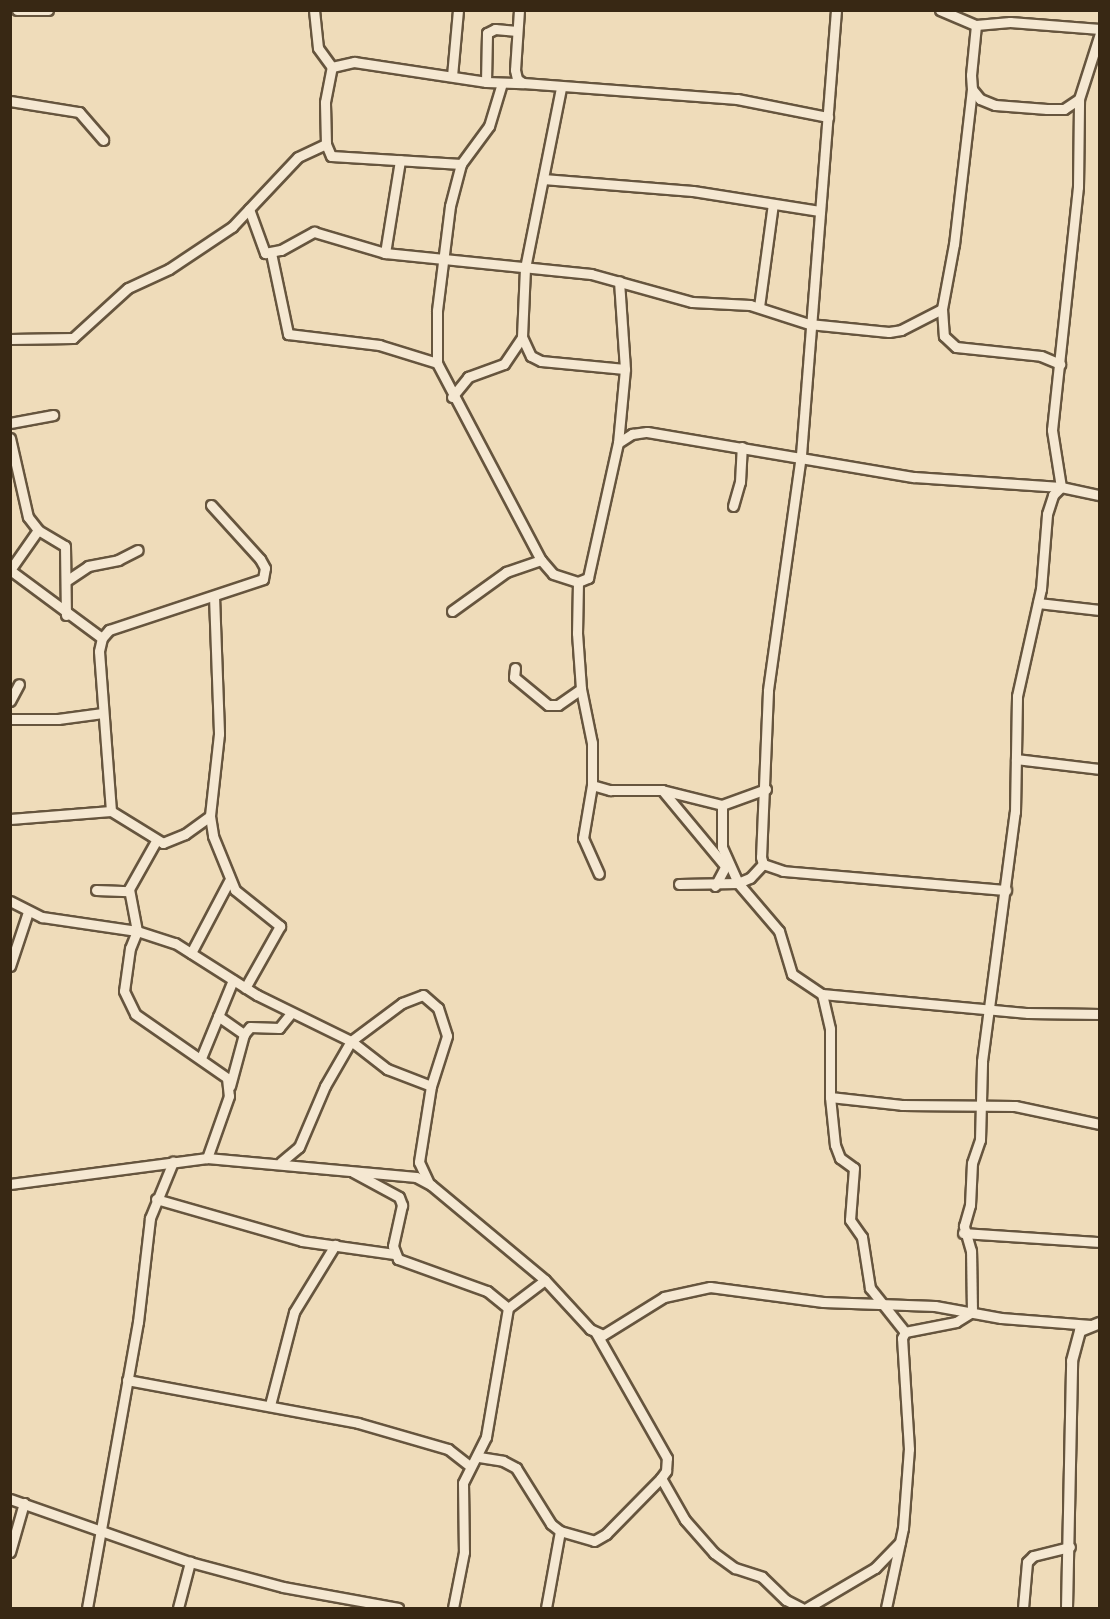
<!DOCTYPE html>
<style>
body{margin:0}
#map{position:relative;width:1110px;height:1619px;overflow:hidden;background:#efdcba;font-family:"Libre Bodoni",serif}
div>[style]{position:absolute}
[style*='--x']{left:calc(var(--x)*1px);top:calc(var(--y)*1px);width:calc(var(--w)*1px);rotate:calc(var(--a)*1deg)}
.roads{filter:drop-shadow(2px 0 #66553e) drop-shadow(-2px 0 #66553e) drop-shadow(0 2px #66553e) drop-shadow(0 -2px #66553e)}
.minor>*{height:9px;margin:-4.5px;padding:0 4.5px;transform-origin:4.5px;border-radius:4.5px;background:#f5e8d2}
.tertiary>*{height:10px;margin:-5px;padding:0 5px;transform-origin:5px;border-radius:5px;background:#f5e8d2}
span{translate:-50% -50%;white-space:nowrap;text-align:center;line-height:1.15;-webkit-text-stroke:6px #f5e8d2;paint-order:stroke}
.frame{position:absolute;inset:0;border:12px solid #382814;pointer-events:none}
</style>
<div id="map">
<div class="roads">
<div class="minor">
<div style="--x:17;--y:10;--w:31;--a:0"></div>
<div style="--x:314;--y:10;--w:38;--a:84"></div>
<div style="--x:318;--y:48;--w:24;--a:54"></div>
<div style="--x:519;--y:10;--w:60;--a:93.8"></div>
<div style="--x:515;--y:70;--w:9;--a:77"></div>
<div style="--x:517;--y:79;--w:7;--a:34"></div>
<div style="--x:523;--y:83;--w:215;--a:4.3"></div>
<div style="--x:737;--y:99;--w:93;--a:11.2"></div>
<div style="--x:836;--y:10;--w:446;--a:94.5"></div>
<div style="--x:801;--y:455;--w:238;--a:98"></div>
<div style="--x:768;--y:691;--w:166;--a:92.4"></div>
<div style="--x:761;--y:857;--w:7;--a:74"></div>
<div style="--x:763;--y:864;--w:21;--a:19"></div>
<div style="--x:783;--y:871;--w:224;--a:4.9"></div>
<div style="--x:940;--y:10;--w:39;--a:23"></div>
<div style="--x:976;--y:25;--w:50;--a:95.7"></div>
<div style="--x:971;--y:75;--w:14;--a:86"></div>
<div style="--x:972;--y:89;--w:13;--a:51"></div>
<div style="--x:980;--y:99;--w:16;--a:22"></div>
<div style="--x:995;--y:105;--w:52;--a:4.4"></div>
<div style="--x:1047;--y:109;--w:17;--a:0"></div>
<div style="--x:1064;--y:109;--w:18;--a:-34"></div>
<div style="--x:976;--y:25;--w:34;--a:-5"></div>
<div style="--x:1010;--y:22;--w:90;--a:4.4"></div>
<div style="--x:452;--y:76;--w:66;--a:-84.8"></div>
<div style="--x:486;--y:82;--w:49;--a:-88.8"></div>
<div style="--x:487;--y:33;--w:9;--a:-27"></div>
<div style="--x:495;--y:29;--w:22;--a:5"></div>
<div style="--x:502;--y:83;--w:45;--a:106.8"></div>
<div style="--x:489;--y:126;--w:47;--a:126.4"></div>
<div style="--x:461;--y:164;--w:43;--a:104.7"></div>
<div style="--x:450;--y:206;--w:106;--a:97.1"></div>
<div style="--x:437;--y:311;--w:52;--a:90"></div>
<div style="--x:437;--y:363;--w:223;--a:62.2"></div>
<div style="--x:541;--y:560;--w:18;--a:49"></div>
<div style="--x:553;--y:574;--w:26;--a:18"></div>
<div style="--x:578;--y:582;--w:11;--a:-22"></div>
<div style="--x:588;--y:578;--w:138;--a:-77.5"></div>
<div style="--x:618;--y:443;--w:17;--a:-33"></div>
<div style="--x:632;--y:434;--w:15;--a:-8"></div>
<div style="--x:647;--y:432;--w:271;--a:9.6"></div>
<div style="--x:914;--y:477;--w:147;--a:3.9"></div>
<div style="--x:1061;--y:487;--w:40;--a:12"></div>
<div style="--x:561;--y:88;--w:184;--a:101.3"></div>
<div style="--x:525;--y:268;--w:69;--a:92.5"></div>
<div style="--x:522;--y:337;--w:21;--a:65"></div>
<div style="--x:531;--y:356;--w:11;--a:27"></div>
<div style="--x:541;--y:361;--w:84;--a:5.4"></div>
<div style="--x:972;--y:89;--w:156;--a:96.6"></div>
<div style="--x:954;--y:244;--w:66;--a:100.5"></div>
<div style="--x:942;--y:309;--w:27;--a:86"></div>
<div style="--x:944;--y:336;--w:16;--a:43"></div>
<div style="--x:956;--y:347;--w:85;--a:6"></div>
<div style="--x:1041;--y:356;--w:21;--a:23"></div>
<div style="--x:10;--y:101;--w:70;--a:9.1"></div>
<div style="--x:79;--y:112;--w:37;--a:49"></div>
<div style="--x:461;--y:164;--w:130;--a:-176.5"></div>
<div style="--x:331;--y:156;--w:13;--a:-113"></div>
<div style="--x:326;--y:144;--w:42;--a:-91.4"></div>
<div style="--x:325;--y:102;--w:36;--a:-79"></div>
<div style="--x:332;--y:67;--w:23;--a:-13"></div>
<div style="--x:354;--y:62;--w:134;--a:8.6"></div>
<div style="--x:486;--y:82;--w:37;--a:2"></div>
<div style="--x:543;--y:179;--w:150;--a:4.6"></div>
<div style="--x:693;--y:191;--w:128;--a:9"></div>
<div style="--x:249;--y:209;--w:47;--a:70"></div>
<div style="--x:265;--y:253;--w:16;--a:-11"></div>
<div style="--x:281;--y:250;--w:38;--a:-29"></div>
<div style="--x:314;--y:232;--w:74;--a:16.5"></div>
<div style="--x:385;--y:253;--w:207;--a:5.8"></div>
<div style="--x:591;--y:274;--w:105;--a:15.5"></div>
<div style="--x:692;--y:302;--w:58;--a:3"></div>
<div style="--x:750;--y:305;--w:62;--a:17.9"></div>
<div style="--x:809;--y:324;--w:80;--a:5.7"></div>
<div style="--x:889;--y:332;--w:12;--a:-9"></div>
<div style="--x:901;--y:330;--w:46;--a:-27.1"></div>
<div style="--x:271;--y:253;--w:83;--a:78.1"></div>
<div style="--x:288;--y:334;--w:92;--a:6.9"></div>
<div style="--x:379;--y:345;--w:61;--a:17.2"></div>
<div style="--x:385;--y:253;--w:94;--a:-80.8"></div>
<div style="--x:759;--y:307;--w:104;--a:-82.3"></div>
<div style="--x:10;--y:339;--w:63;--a:-0.9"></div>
<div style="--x:73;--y:338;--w:74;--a:-42.3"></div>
<div style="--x:128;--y:288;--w:45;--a:-24.9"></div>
<div style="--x:169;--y:269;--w:76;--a:-33.7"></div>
<div style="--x:232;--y:227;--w:96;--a:-46.7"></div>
<div style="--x:298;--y:157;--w:31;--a:-25"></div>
<div style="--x:452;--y:397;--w:26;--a:-51"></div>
<div style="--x:468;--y:377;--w:38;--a:-20"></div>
<div style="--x:504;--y:364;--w:32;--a:-56"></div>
<div style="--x:10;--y:423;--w:44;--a:-10.5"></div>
<div style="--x:10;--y:438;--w:81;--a:77.2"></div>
<div style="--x:28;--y:517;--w:16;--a:52"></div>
<div style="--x:38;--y:530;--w:31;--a:31"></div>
<div style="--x:65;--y:546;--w:69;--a:89.2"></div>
<div style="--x:618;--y:443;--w:74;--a:-84.6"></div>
<div style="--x:625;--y:369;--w:88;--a:-93.9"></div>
<div style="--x:733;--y:506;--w:25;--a:-74"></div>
<div style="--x:740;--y:482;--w:35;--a:-87"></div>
<div style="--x:10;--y:570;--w:114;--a:36.5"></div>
<div style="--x:10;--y:570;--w:49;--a:-55"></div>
<div style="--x:66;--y:581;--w:27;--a:-34"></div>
<div style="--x:88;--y:566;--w:31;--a:-11"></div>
<div style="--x:118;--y:560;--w:22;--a:-27"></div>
<div style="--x:578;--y:582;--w:51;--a:91.1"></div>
<div style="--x:577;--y:633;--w:56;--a:85.9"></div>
<div style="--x:581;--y:689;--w:55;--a:78.5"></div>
<div style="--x:592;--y:743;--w:42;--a:90"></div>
<div style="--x:592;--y:785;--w:19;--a:16"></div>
<div style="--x:610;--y:790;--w:52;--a:0"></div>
<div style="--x:662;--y:790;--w:62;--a:14"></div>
<div style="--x:214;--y:596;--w:138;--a:87.9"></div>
<div style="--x:219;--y:734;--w:82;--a:96.3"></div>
<div style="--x:210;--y:816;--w:20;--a:81"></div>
<div style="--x:213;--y:836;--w:58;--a:67.8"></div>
<div style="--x:235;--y:890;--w:58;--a:38.7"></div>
<div style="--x:280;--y:926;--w:71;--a:119.4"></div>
<div style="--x:1038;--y:603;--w:62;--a:6.4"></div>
<div style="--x:452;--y:611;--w:67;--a:-35.8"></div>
<div style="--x:506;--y:572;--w:37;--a:-19"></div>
<div style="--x:515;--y:668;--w:9;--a:96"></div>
<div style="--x:514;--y:677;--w:44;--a:39.5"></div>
<div style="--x:548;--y:705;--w:10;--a:0"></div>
<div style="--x:558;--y:705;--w:28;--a:-35"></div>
<div style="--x:10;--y:701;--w:19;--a:-62"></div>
<div style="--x:10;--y:719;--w:48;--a:0"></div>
<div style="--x:58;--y:719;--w:45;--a:-7.6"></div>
<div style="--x:1016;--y:759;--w:85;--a:6.8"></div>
<div style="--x:592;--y:785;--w:54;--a:99.6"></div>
<div style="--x:583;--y:838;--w:39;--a:66"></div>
<div style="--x:766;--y:789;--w:47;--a:160"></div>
<div style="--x:722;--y:805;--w:42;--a:90"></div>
<div style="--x:722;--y:847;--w:39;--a:66"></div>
<div style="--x:738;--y:883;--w:63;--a:49.5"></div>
<div style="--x:779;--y:931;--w:45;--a:73.2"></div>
<div style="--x:792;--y:974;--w:36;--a:34"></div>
<div style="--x:822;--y:994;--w:36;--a:77"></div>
<div style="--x:830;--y:1029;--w:68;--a:90"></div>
<div style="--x:830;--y:1097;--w:48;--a:84.1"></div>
<div style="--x:835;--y:1145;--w:14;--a:69"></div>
<div style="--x:840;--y:1158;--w:17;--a:36"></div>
<div style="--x:854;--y:1168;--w:52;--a:94.4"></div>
<div style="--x:850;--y:1220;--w:21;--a:55"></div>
<div style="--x:862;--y:1237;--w:52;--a:81.1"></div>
<div style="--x:870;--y:1288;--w:56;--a:51.5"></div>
<div style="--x:662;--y:790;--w:99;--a:50.3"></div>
<div style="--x:210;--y:816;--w:31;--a:144"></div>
<div style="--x:185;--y:834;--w:24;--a:158"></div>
<div style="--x:163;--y:843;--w:61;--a:-148.4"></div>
<div style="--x:111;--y:811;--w:160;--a:-94.3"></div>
<div style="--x:99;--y:651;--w:13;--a:-77"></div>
<div style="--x:102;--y:638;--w:11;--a:-49"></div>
<div style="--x:109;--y:630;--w:162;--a:-18.3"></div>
<div style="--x:263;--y:579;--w:11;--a:-80"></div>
<div style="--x:265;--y:568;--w:10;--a:-119"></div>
<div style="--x:260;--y:559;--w:73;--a:-132.2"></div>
<div style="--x:10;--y:819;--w:101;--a:-4.5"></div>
<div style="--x:156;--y:841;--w:55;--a:119.4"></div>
<div style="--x:129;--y:889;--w:43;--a:79.2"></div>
<div style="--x:137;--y:931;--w:18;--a:112"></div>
<div style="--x:130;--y:948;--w:43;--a:97.9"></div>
<div style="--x:124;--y:991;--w:25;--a:64"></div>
<div style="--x:135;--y:1014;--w:112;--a:34.8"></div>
<div style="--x:227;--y:1078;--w:18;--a:84"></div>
<div style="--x:229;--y:1096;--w:66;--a:109.5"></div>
<div style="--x:679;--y:884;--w:59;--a:-1"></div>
<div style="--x:738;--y:883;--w:13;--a:-23"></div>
<div style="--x:750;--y:878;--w:19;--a:-47"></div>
<div style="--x:715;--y:886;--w:26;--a:-62"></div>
<div style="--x:96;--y:890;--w:33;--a:2"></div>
<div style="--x:10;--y:901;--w:36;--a:27"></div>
<div style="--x:42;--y:917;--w:96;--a:8.4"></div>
<div style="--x:137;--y:931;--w:40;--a:18"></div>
<div style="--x:175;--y:943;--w:97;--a:32.4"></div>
<div style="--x:257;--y:995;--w:105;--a:26.1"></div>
<div style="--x:351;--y:1041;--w:46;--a:37.9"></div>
<div style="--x:387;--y:1069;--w:47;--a:21.1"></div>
<div style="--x:191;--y:953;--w:81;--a:-62.2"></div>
<div style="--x:10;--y:966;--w:57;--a:-71.6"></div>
<div style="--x:822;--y:994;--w:207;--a:5.3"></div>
<div style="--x:1028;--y:1013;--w:72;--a:0.8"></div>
<div style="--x:218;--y:1016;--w:32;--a:35"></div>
<div style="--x:201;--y:1058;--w:84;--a:-67.7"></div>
<div style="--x:230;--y:1086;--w:54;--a:-74.9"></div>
<div style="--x:244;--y:1034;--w:9;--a:-49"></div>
<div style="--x:250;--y:1027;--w:29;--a:2"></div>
<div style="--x:279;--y:1028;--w:19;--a:-51"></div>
<div style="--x:830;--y:1097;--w:72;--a:6.3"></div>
<div style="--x:902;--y:1105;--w:113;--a:0.5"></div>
<div style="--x:1015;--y:1106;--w:87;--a:12"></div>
<div style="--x:281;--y:1162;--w:23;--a:-40"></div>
<div style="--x:299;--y:1147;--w:66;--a:-66.9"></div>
<div style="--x:325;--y:1086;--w:52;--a:-60"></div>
<div style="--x:351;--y:1041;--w:64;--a:-36.7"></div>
<div style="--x:402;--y:1003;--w:22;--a:-21"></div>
<div style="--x:423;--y:995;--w:20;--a:41"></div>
<div style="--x:438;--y:1008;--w:29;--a:72"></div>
<div style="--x:447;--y:1036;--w:52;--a:107.7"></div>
<div style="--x:431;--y:1086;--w:77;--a:99"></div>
<div style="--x:419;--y:1162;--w:23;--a:65"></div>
<div style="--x:353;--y:1172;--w:52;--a:28.5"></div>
<div style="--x:399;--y:1197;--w:9;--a:69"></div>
<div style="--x:402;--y:1205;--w:42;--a:102.4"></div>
<div style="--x:393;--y:1246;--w:14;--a:69"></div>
<div style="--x:398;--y:1259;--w:95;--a:19.8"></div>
<div style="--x:487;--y:1291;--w:27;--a:39"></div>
<div style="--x:508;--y:1308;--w:131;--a:99.7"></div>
<div style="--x:486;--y:1437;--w:51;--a:116.6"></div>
<div style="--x:463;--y:1483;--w:69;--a:89.2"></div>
<div style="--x:464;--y:1552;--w:57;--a:101.1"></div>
<div style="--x:10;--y:1184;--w:199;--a:-7.5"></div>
<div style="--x:207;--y:1158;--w:210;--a:5.2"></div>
<div style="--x:416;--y:1177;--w:17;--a:28"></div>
<div style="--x:431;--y:1185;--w:148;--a:39.8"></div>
<div style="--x:545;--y:1280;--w:67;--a:47.4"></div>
<div style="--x:590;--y:1329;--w:14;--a:25"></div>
<div style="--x:603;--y:1335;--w:72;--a:-31.9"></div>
<div style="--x:664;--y:1297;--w:47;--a:-12.3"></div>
<div style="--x:710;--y:1287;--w:114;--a:7.6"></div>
<div style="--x:823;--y:1302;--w:112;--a:2"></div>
<div style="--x:935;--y:1306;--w:67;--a:10.3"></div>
<div style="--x:1001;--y:1318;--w:90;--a:4.4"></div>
<div style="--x:156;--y:1199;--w:152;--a:16"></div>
<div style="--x:302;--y:1241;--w:93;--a:8"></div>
<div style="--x:963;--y:1233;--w:137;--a:3.8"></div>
<div style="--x:508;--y:1308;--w:46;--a:-37.1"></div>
<div style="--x:127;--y:1380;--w:235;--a:10.5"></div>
<div style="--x:358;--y:1423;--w:94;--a:16.1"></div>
<div style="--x:448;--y:1449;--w:28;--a:38"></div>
<div style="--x:270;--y:1405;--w:96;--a:-75.5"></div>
<div style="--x:294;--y:1312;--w:79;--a:-58.5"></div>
<div style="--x:479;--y:1457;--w:24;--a:9"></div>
<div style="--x:503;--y:1461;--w:15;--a:28"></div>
<div style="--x:516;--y:1468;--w:66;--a:58"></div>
<div style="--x:551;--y:1524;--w:11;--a:38"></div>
<div style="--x:560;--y:1531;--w:35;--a:16"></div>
<div style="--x:594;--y:1541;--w:14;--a:-30"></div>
<div style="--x:606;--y:1534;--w:78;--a:-45.5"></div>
<div style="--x:661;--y:1478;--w:9;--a:-54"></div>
<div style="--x:666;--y:1471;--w:13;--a:-86"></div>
<div style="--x:667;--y:1458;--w:144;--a:-119.6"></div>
<div style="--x:661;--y:1478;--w:48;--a:60.3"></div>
<div style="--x:685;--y:1520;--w:44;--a:48.7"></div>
<div style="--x:714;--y:1553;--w:26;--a:36"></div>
<div style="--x:735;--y:1568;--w:28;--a:18"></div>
<div style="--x:762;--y:1577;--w:33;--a:44"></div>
<div style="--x:786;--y:1600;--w:18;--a:27"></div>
<div style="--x:10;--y:1499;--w:191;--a:19.3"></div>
<div style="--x:190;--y:1562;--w:96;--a:15"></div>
<div style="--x:283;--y:1587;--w:117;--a:10.3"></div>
<div style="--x:10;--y:1552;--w:51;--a:-74.1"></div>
<div style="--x:87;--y:1608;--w:291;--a:-79.9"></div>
<div style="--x:138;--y:1322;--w:105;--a:-83.4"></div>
<div style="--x:150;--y:1218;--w:61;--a:-67.7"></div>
<div style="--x:178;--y:1608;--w:48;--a:-75.4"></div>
<div style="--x:546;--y:1608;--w:78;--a:-79.7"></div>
<div style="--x:807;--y:1608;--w:79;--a:-30.5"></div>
<div style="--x:875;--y:1568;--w:36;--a:-46"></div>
<div style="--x:886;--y:1608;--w:82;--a:-78"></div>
<div style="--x:903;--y:1528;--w:79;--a:-85.7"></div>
<div style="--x:909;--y:1449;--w:111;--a:-93.6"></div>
<div style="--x:902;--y:1338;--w:7;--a:-63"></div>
<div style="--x:905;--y:1332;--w:52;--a:-11.1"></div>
<div style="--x:956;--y:1322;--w:19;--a:-32"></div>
<div style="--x:972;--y:1312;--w:61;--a:-90.9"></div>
<div style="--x:971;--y:1251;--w:26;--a:-106"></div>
<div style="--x:964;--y:1226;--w:22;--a:-74"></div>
<div style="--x:970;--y:1205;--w:42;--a:-87.3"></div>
<div style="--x:972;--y:1163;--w:24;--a:-71"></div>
<div style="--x:980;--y:1140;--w:79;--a:-88.5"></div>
<div style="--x:982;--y:1061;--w:251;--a:-82.5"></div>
<div style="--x:1015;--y:812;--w:116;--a:-89"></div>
<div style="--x:1017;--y:696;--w:110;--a:-77.4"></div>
<div style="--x:1041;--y:589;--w:75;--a:-85.4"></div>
<div style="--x:1047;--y:514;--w:20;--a:-72"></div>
<div style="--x:1053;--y:495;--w:11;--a:-45"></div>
<div style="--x:1061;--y:487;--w:58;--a:-99"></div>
<div style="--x:1052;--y:430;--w:244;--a:-83.9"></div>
<div style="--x:1078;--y:187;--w:88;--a:-89.3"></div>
<div style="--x:1079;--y:99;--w:69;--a:-72.3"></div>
<div style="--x:1023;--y:1608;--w:46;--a:-85"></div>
<div style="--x:1027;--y:1562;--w:8;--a:-45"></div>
<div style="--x:1033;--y:1556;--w:38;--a:-14"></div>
</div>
<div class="tertiary">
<div style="--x:1067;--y:1608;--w:247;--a:-88.8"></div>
<div style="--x:1072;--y:1361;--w:31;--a:-75"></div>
<div style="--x:1080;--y:1331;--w:22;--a:-22"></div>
</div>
</div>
<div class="frame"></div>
</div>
